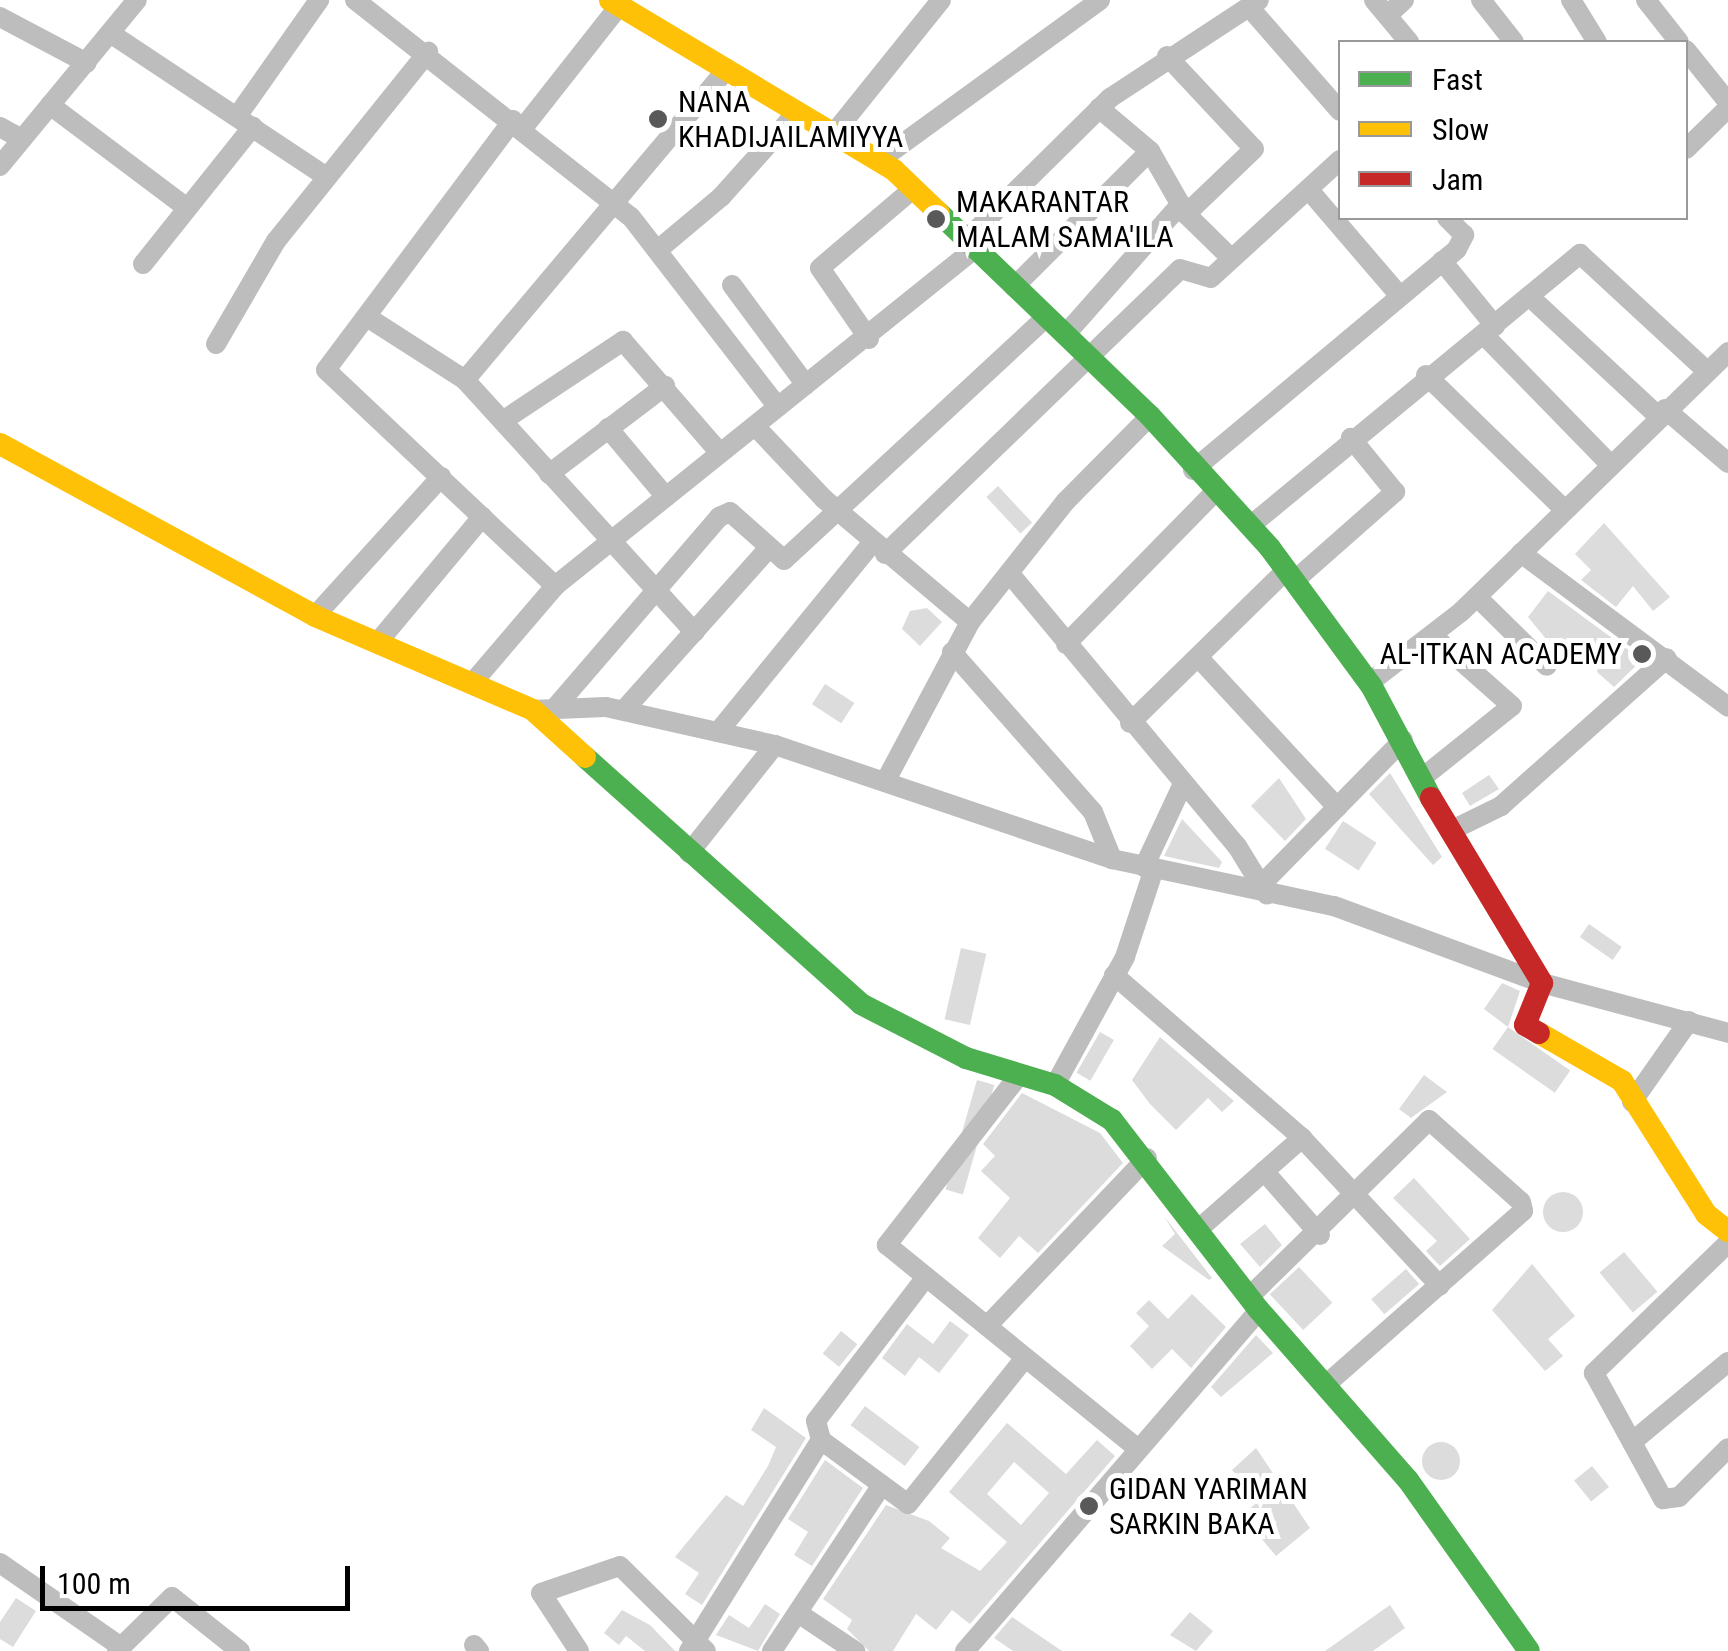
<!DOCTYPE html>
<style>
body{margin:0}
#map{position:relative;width:1728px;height:1651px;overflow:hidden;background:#fff;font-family:"Roboto Condensed",sans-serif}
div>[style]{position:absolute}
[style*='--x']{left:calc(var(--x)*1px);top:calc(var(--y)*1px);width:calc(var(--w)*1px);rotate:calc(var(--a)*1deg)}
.building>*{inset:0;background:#dcdcdc;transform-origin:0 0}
.round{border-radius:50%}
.street>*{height:20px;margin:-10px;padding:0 10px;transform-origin:10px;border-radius:10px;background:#bdbdbd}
.fast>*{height:22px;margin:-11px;padding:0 11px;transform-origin:11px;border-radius:11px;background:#4caf50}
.slow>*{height:22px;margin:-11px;padding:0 11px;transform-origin:11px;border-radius:11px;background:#ffc107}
.jam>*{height:22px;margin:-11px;padding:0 11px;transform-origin:11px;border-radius:11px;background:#c62828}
.dots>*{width:28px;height:28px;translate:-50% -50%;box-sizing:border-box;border:5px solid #fff;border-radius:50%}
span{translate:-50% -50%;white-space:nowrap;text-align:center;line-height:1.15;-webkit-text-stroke:10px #fff;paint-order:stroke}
.poi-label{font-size:30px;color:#000}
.left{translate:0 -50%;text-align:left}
.right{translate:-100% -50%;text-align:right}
.legend{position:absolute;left:1338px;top:40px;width:350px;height:180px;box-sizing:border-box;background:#fff;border:2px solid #999;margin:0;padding:12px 18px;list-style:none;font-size:30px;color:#000}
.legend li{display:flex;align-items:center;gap:20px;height:50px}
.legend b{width:50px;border:2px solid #999}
.scale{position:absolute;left:40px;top:1566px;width:310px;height:45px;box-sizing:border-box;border:5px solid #000;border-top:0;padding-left:12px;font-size:30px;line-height:35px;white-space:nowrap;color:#000;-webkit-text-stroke:8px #fff;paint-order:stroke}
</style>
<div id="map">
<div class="building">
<div style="left:998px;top:486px;width:50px;height:16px;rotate:47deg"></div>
<div style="clip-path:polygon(1604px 523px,1670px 597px,1653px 611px,1633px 586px,1616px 607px,1581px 580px,1591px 570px,1575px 554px)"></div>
<div style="clip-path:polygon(1548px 591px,1642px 660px,1614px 687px,1564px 643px,1556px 651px,1528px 617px)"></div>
<div style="clip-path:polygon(927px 608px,942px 622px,920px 646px,902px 629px,910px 611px)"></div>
<div style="left:825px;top:684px;width:35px;height:24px;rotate:33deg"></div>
<div style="clip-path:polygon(1390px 773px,1442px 857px,1433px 865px,1369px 794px)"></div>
<div style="clip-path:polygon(1489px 775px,1499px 789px,1470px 806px,1462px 793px)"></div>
<div style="clip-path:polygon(1279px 778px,1306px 819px,1285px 841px,1251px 806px)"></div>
<div style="clip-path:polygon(1182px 819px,1222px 862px,1219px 868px,1164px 856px)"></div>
<div style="left:1343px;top:821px;width:40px;height:33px;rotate:33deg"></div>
<div style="left:1589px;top:924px;width:40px;height:16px;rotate:35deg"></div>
<div style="left:961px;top:948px;width:26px;height:73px;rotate:13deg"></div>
<div style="clip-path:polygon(1502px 983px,1520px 991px,1508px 1027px,1484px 1009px)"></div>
<div style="left:1508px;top:1027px;width:76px;height:27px;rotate:35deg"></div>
<div style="left:1100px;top:1032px;width:16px;height:47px;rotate:30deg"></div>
<div style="clip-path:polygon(1160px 1037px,1234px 1101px,1222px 1112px,1208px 1098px,1176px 1130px,1150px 1104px,1132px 1080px)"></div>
<div style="clip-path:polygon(1424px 1075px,1447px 1092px,1411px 1118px,1399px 1109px)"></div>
<div style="left:977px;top:1080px;width:18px;height:114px;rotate:16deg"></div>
<div style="clip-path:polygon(1022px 1093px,1100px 1133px,1123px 1163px,1038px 1253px,1019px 1236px,1000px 1258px,978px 1238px,1010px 1198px,981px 1171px,995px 1156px,983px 1144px)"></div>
<div style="clip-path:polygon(1414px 1178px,1470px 1239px,1440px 1266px,1426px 1251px,1437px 1241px,1393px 1198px)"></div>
<div class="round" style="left:1543px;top:1192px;width:40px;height:40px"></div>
<div style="clip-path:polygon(1164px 1216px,1212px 1278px,1209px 1280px,1162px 1246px,1175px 1234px)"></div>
<div style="clip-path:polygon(1265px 1224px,1282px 1245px,1260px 1267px,1240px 1244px)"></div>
<div style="left:1624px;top:1252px;width:52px;height:32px;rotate:50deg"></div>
<div style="clip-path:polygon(1532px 1264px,1575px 1316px,1548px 1339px,1563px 1356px,1545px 1371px,1492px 1310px)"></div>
<div style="left:1299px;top:1267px;width:49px;height:40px;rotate:47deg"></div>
<div style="left:1406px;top:1269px;width:20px;height:46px;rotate:49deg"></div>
<div style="clip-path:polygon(1192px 1294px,1226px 1327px,1191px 1368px,1172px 1349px,1152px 1369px,1130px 1346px,1149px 1326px,1136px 1313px,1149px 1300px,1168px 1319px)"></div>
<div style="clip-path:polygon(950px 1321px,969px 1335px,939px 1373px,919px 1357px,905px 1376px,882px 1358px,907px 1324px,933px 1344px)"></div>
<div style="left:841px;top:1331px;width:21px;height:29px;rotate:39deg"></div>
<div style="clip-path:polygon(1256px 1335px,1273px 1353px,1221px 1397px,1211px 1387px)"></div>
<div style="left:865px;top:1406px;width:68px;height:24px;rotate:37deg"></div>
<div style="clip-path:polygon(764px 1408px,806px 1438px,702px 1605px,685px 1594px,699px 1573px,675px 1557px,726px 1495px,743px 1506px,768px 1466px,776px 1447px,751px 1430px)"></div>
<div style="clip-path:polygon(evenodd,1007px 1423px,1066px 1474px,1097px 1440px,1115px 1456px,970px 1624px,952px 1610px,936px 1630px,916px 1614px,893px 1651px,869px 1651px,847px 1629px,852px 1620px,823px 1599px,886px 1505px,929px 1521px,950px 1538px,941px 1548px,980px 1571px,1007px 1542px,949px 1492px,1007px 1423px,1014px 1462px,1049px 1493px,1021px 1525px,987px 1494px,1014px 1462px)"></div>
<div class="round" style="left:1422px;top:1442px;width:38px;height:38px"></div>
<div style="clip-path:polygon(1256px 1448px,1310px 1528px,1276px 1556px,1242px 1515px,1259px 1501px,1232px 1470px)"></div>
<div style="clip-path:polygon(825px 1460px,863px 1488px,812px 1566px,794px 1555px,808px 1532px,788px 1519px)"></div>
<div style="left:1592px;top:1466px;width:27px;height:23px;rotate:51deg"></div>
<div style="clip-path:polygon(16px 1598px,36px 1611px,13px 1647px,0 1639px,0 1622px)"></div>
<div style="clip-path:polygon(765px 1604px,780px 1614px,758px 1651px,716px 1635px,729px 1615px,749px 1628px)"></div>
<div style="clip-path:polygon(1390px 1605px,1405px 1628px,1373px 1651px,1325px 1651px)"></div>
<div style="clip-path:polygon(622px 1610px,650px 1625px,675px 1651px,645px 1651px,626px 1636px,619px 1645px,604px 1633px)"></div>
<div style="clip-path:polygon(1190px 1612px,1213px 1631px,1196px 1651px,1170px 1635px)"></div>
<div style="clip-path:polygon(1012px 1617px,1062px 1651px,1013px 1651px,994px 1638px)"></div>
</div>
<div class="street">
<div style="--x:355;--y:0;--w:351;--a:38.2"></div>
<div style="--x:631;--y:217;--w:240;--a:52.3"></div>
<div style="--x:1374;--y:0;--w:55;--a:50.2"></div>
<div style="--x:1481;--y:0;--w:53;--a:51.8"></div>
<div style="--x:1571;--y:0;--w:49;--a:58.2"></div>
<div style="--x:1646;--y:0;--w:53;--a:51.8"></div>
<div style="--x:1249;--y:7;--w:138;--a:48.8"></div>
<div style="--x:1388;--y:15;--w:22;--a:-43"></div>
<div style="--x:0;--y:17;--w:98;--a:27.9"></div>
<div style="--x:110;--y:33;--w:258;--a:33.6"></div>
<div style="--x:1686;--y:50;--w:67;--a:51.1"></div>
<div style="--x:1167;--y:56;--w:127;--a:46.9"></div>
<div style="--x:1254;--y:149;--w:94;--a:136.3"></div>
<div style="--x:50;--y:105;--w:171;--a:36.9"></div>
<div style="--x:1099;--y:108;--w:67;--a:40.1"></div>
<div style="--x:1150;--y:151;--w:73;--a:60.3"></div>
<div style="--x:1186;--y:214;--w:64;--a:44.4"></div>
<div style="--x:238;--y:115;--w:141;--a:-54.8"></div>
<div style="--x:513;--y:120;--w:312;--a:126.8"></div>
<div style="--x:326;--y:370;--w:315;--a:43.3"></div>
<div style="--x:0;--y:127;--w:25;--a:29"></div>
<div style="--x:523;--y:128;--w:155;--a:-51.8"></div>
<div style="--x:835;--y:132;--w:169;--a:-51.2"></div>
<div style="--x:1686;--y:149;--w:59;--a:-44.3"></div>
<div style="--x:880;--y:160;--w:272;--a:-36"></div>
<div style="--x:0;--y:166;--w:215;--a:-50.5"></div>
<div style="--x:1309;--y:190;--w:138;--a:49.4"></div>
<div style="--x:967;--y:239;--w:201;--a:-44.6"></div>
<div style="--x:1110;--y:98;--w:178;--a:-33.3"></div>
<div style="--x:659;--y:249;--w:81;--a:-40"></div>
<div style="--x:721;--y:197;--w:114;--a:-48.2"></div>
<div style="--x:1442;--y:261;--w:84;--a:50.8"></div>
<div style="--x:143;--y:264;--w:176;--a:-51.4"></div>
<div style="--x:732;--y:285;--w:124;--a:53.5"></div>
<div style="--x:1014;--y:287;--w:192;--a:-45"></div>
<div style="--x:1530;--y:297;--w:175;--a:42.9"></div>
<div style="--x:367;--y:317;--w:117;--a:32.7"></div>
<div style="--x:465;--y:380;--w:341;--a:47.7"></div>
<div style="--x:1065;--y:335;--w:175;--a:-48.5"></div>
<div style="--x:1484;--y:335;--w:177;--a:45.7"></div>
<div style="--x:869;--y:339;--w:86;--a:-124.6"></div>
<div style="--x:820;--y:268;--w:123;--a:-40.4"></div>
<div style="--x:216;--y:344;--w:119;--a:-59.8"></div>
<div style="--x:276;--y:241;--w:243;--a:-51.2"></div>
<div style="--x:1426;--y:375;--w:191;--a:44.2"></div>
<div style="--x:465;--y:380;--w:407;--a:-49.9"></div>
<div style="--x:1665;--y:409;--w:83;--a:40.6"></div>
<div style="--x:504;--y:420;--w:143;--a:-33.6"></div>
<div style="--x:623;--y:341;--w:148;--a:49.1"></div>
<div style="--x:755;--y:426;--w:100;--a:46.6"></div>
<div style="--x:824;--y:499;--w:191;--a:40.1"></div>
<div style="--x:608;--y:428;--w:90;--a:50"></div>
<div style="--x:1193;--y:470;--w:344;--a:-39.9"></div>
<div style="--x:1457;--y:249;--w:16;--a:-63"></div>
<div style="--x:1464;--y:235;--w:24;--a:-135"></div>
<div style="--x:549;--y:474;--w:146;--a:-37.2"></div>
<div style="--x:1250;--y:526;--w:428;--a:-39.5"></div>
<div style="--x:1580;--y:254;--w:173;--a:42.7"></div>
<div style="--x:1521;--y:553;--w:258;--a:36.6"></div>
<div style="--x:885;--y:554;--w:410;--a:-44"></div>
<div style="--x:1180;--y:269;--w:32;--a:16"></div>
<div style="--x:1211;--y:278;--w:175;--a:-42.5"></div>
<div style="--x:1010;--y:574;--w:354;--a:50.2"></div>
<div style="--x:1237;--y:846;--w:57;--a:58.5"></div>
<div style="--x:1294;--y:581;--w:135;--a:-41.4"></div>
<div style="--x:1395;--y:492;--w:70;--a:-129.2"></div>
<div style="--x:1477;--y:597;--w:98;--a:44.6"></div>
<div style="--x:315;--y:616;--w:188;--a:-47.8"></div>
<div style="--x:378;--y:642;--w:163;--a:-50.2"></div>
<div style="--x:1066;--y:644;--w:210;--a:-45.6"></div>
<div style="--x:952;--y:652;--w:213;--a:48.6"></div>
<div style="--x:1093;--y:812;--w:51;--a:68"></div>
<div style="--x:1198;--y:657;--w:205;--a:47.2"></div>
<div style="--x:474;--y:681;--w:125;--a:-49.5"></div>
<div style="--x:555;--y:586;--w:541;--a:-38.78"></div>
<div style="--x:1369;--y:683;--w:116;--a:-37.7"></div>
<div style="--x:1461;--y:612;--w:373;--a:-44.2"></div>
<div style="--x:554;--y:709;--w:253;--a:-49.3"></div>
<div style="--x:719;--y:517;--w:12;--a:-24"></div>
<div style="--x:730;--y:512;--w:72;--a:41.6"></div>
<div style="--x:784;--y:560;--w:357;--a:-42.8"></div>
<div style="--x:533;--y:710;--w:73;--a:-2.4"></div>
<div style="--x:606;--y:707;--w:173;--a:12.7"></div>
<div style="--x:775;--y:745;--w:356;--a:18.7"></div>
<div style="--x:1112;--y:859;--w:227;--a:12"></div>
<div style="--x:1334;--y:906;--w:222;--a:20.3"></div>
<div style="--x:1542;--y:983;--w:193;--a:15"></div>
<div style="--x:624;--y:710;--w:216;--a:-48.2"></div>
<div style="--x:1130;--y:723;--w:219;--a:-44.4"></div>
<div style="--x:718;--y:732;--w:244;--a:-50.8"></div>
<div style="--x:1422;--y:778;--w:115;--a:-38.7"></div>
<div style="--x:1512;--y:706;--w:106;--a:-138.5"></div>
<div style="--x:885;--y:782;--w:181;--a:-62"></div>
<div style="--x:970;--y:622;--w:154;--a:-51.6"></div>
<div style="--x:1066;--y:501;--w:120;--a:-45.3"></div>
<div style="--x:1450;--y:831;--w:57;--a:-26.1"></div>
<div style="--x:1501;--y:806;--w:222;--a:-41.7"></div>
<div style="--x:689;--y:853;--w:138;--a:-51.5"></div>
<div style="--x:1144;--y:867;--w:89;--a:-64.9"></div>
<div style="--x:1261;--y:885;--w:203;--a:-45.6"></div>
<div style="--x:1114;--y:975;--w:249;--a:40.9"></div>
<div style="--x:1302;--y:1138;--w:202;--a:47"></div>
<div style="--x:1020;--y:1074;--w:217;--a:127.9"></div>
<div style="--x:887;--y:1245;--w:322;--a:39.1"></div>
<div style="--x:1055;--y:1085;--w:146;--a:-61.3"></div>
<div style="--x:1125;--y:957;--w:93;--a:-71.8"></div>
<div style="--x:1632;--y:1102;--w:99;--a:-54.9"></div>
<div style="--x:1264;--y:1171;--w:85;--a:48.8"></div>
<div style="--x:1201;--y:1227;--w:135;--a:-41.4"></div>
<div style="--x:1728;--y:1243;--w:187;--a:135.9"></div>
<div style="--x:1594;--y:1373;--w:144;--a:61.3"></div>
<div style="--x:1663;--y:1499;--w:16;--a:-7"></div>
<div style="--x:1679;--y:1497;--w:69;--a:-45"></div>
<div style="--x:926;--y:1277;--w:181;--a:127.4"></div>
<div style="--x:816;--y:1421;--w:20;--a:75"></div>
<div style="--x:821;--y:1440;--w:108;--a:36.3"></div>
<div style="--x:908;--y:1504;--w:187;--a:-51.3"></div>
<div style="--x:1250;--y:1296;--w:251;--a:-44.5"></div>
<div style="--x:1429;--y:1120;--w:123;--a:41.7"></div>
<div style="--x:1521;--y:1202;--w:9;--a:77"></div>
<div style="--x:1523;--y:1211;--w:261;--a:138.6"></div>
<div style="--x:987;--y:1326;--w:232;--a:-46.4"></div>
<div style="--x:1632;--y:1442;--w:125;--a:-39.8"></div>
<div style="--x:0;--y:1563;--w:146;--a:34.7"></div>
<div style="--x:798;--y:1613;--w:69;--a:33.7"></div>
<div style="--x:474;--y:1645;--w:8;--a:50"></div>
<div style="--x:117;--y:1651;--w:77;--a:-44.5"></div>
<div style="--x:172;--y:1597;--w:87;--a:38.5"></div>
<div style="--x:579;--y:1651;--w:69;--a:-123.2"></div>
<div style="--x:541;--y:1593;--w:83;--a:-18.9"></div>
<div style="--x:620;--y:1566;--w:121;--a:44.7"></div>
<div style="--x:689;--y:1651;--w:249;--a:-58"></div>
<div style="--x:772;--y:1651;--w:199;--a:-56.5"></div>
<div style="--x:965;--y:1651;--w:450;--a:-49.2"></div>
</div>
<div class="fast">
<div style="--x:939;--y:213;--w:293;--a:43.9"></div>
<div style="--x:1150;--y:416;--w:178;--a:47.7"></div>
<div style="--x:1270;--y:548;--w:172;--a:53.7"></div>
<div style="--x:1372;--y:687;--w:126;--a:62"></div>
<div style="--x:585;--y:757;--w:370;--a:41.8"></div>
<div style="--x:861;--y:1004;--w:118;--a:27.2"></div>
<div style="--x:966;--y:1058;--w:93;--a:16.9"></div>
<div style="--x:1055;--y:1085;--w:67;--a:31.6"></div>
<div style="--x:1112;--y:1120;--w:240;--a:52.3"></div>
<div style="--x:1259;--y:1310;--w:226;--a:48.8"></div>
<div style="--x:1408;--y:1480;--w:209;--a:54.7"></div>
</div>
<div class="slow">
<div style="--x:610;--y:0;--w:331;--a:30.9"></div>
<div style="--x:894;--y:170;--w:62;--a:43.7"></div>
<div style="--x:0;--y:444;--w:359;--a:28.6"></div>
<div style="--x:315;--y:616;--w:237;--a:23.3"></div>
<div style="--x:533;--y:710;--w:70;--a:42.1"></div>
<div style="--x:1539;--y:1033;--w:96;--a:30"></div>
<div style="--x:1622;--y:1081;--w:157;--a:57.7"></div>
<div style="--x:1706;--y:1214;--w:28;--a:38"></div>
</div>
<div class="jam">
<div style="--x:1431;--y:798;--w:216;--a:59"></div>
<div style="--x:1542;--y:983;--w:45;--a:112"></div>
<div style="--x:1525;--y:1025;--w:16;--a:30"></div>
</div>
<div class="dots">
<div style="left:658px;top:119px;background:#595959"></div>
<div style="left:936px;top:219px;background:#595959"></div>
<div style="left:1642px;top:654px;background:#595959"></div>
<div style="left:1089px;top:1506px;background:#595959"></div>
</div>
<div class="poi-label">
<span class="left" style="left:678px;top:119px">NANA<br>KHADIJAILAMIYYA</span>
<span class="left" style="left:956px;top:219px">MAKARANTAR<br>MALAM SAMA'ILA</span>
<span class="right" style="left:1622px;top:654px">AL-ITKAN ACADEMY</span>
<span class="left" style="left:1109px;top:1506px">GIDAN YARIMAN<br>SARKIN BAKA</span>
</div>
<ul class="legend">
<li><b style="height:12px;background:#4caf50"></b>Fast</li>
<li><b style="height:12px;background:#ffc107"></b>Slow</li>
<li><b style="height:12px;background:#c62828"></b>Jam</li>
</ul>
<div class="scale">100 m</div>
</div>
